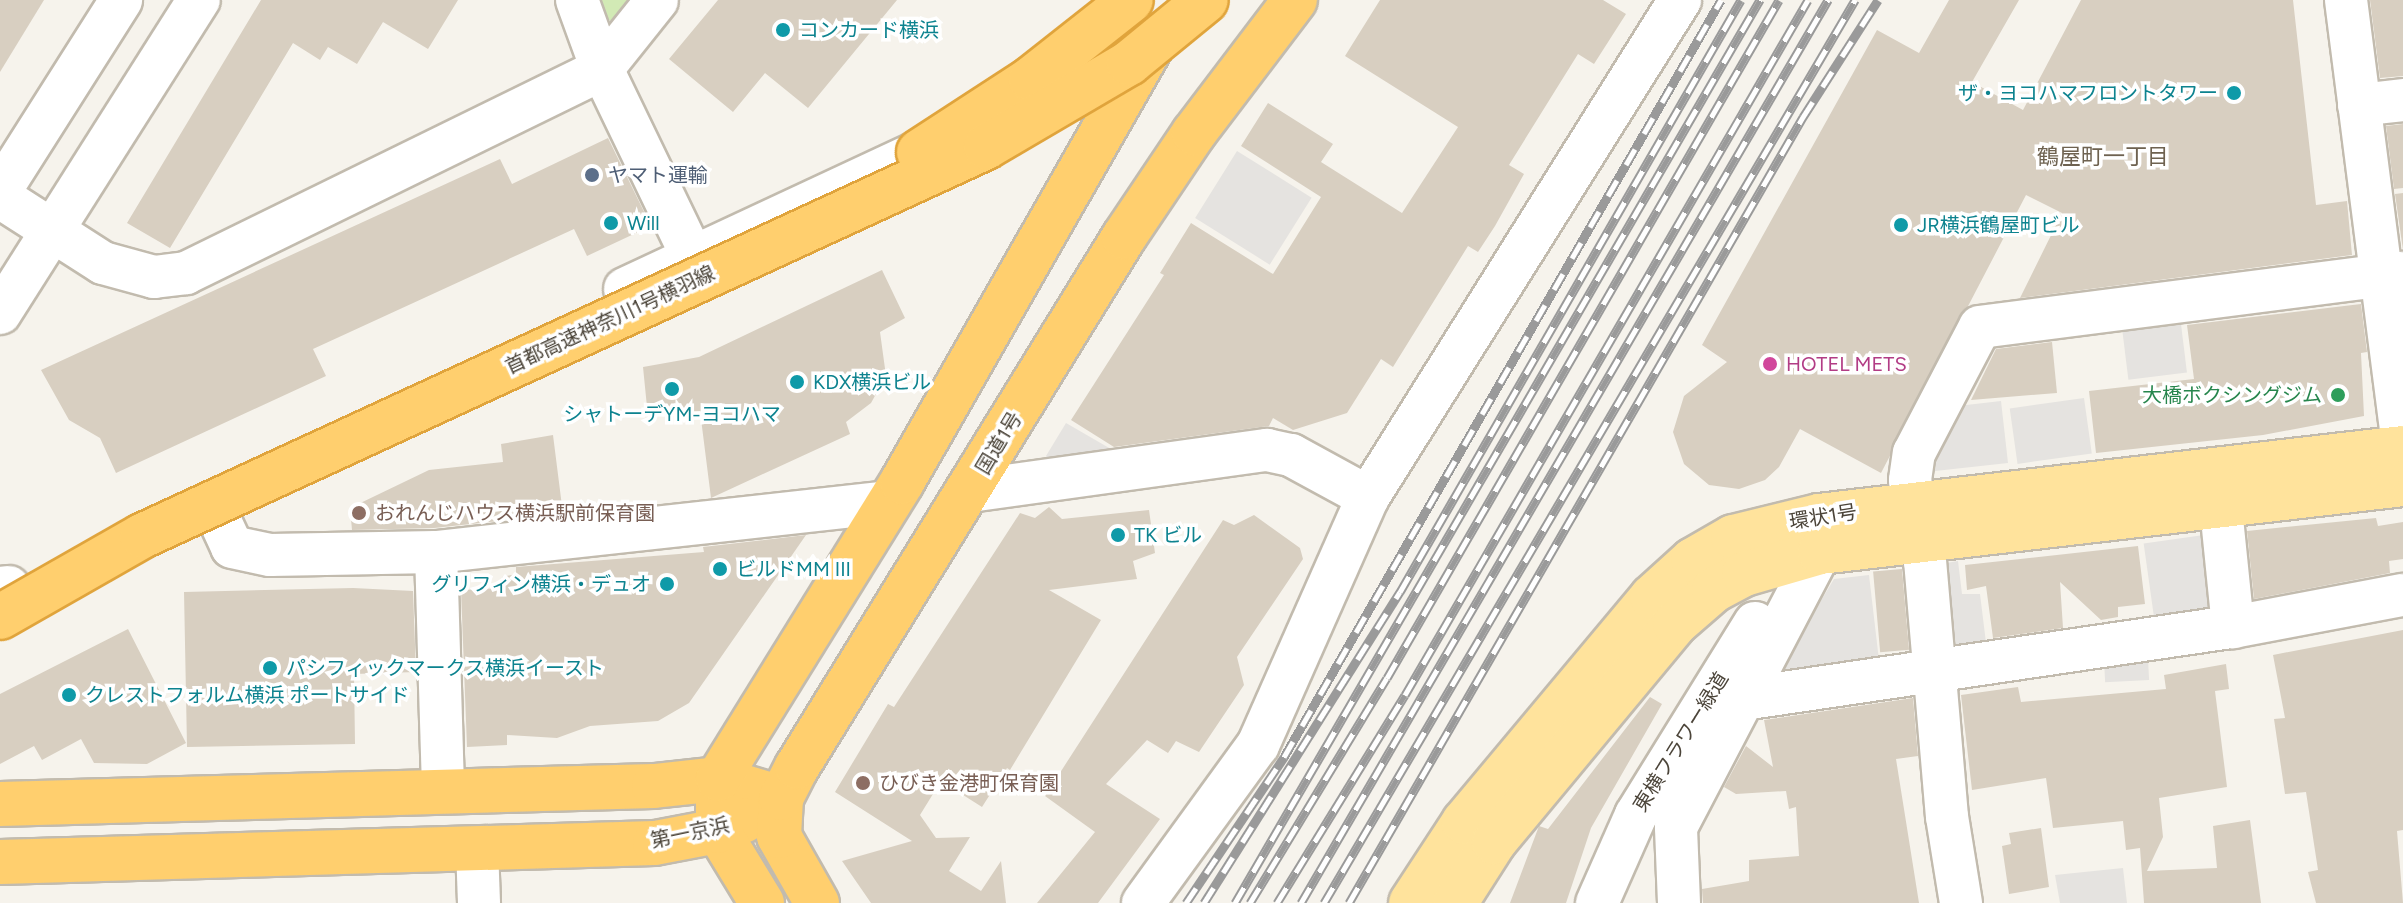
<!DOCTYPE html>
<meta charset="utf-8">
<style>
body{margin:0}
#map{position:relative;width:2403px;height:903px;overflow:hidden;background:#f6f3ec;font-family:Figtree,"Noto Sans JP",sans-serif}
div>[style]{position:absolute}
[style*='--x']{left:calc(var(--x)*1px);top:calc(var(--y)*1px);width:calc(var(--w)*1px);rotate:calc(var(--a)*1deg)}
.green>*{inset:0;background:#d2eab5}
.parking>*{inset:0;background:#e5e3e0;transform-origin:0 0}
.building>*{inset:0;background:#d8cfc1;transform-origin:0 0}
.roads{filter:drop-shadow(2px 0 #c2bbae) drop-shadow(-2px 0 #c2bbae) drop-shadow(0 2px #c2bbae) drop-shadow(0 -2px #c2bbae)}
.minor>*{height:42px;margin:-21px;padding:0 21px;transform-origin:21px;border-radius:21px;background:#fff}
.major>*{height:44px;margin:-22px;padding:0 22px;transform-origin:22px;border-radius:22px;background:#ffe39c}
.highway>*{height:44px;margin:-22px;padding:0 22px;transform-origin:22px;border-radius:22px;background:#ffcf6e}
.rail>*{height:9px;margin-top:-4.5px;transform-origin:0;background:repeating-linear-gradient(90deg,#fff 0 18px,#9a9a9a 0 36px);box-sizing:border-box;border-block:2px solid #9a9a9a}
.bridges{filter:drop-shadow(2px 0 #e0a43c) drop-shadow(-2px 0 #e0a43c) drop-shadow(0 2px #e0a43c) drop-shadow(0 -2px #e0a43c)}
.highway-bridge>*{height:44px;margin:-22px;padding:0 22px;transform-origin:22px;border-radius:22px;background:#ffcf6e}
.dots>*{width:22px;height:22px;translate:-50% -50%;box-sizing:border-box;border:4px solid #fff;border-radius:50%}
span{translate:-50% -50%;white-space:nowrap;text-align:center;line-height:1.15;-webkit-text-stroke:7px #fff;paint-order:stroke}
.culture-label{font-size:20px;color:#0d838f}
.left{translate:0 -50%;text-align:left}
.right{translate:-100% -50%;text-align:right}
.service-label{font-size:20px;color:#4e5e75}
.street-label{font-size:20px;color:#4b4439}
.hotel-label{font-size:20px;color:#b23c85}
.leisure-label{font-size:20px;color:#27864d}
.education-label{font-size:20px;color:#785e54}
.neighbourhood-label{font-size:22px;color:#6e6250}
</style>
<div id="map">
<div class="green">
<div style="clip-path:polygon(593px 0,631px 0,614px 21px,600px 19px)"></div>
</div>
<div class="parking">
<div style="left:1237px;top:151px;width:88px;height:79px;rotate:32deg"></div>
<div style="left:2180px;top:316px;width:57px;height:59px;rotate:83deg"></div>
<div style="left:2084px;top:398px;width:56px;height:75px;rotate:82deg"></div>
<div style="clip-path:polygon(2001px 401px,2008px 463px,1926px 472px,1949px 407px)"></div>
<div style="clip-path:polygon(1066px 423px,1123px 456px,1054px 466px,1046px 456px)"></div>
<div style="left:2211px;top:534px;width:84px;height:68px;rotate:82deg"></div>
<div style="clip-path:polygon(1958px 561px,1962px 594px,1980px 594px,1987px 651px,1948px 659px,1935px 565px)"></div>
<div style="clip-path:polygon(1869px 575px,1880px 669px,1789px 685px,1784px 662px,1834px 579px)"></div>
<div style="left:2148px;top:659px;width:21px;height:44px;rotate:87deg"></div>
<div style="clip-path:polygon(2123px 868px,2127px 903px,2060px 903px,2055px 875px)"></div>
</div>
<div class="building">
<div style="clip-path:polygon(0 0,44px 0,0 72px)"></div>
<div style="clip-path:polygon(261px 0,458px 0,428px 49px,383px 22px,357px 64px,328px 47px,320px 60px,293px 43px,170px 248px,127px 223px)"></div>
<div style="clip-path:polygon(718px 0,897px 0,808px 108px,765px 73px,733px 112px,669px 59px)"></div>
<div style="clip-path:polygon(1380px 0,1603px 0,1626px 14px,1594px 64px,1578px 54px,1509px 165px,1524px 174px,1495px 226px,1478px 252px,1468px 246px,1393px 367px,1381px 359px,1347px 413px,1293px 430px,1273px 418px,1269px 426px,1114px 447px,1071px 420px,1164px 275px,1160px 273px,1191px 223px,1273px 274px,1321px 197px,1241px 146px,1268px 103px,1333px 144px,1321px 162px,1402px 213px,1458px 127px,1345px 56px)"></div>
<div style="clip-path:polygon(1949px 0,2019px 0,1972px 82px,2023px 110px,2081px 0,2293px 0,2316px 205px,2347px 201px,2352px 255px,2020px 298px,2062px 213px,2026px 195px,1881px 473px,1800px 429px,1779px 467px,1765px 480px,1739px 489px,1709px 485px,1684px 464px,1673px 432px,1684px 396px,1727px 362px,1702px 345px,1877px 30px,1919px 53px)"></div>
<div style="clip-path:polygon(2370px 0,2403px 0,2403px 76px,2380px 78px)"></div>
<div style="clip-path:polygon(2403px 124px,2403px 188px,2394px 189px,2386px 126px)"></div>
<div style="clip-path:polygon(608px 138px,651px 226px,587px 256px,574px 229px,313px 349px,326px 376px,116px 473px,100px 438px,69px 420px,41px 370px,500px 159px,512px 184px)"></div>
<div style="clip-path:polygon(2403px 193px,2403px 250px,2395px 194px)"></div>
<div style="clip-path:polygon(882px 270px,905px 318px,880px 332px,886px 376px,871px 403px,846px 422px,850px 434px,711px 498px,700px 411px,648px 417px,643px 367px,699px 357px)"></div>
<div style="clip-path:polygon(2361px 304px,2367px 352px,2361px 353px,2364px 416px,2263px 435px,2096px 453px,2089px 391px,2194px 379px,2187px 325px)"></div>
<div style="clip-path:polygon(2052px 342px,2057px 393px,1971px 400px,1996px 349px)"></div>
<div style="clip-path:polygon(553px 435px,563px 514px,434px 528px,352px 530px,350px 508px,429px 470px,503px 462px,501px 444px)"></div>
<div style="clip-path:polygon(1049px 507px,1062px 519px,1149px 510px,1155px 553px,1133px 561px,1137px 579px,1049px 590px,1101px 620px,1010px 770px,1007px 768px,982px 807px,941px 781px,920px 815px,936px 838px,970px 837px,949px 871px,981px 891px,1001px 861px,1006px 903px,871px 903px,842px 861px,912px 841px,835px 792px,888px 704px,894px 707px,1020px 513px,1035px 518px)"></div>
<div style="clip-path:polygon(1254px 515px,1300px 548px,1303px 559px,1237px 657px,1244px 685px,1199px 752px,1176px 741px,1168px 753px,1147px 740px,1106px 784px,1160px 819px,1098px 903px,1037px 903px,1095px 832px,1045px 796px,1223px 520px,1234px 525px)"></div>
<div style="clip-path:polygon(2376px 518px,2378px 526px,2403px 522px,2403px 559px,2389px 561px,2390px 573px,2254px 599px,2247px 531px)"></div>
<div style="clip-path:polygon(806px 535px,689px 703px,658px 721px,590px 726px,557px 738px,507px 735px,507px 745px,467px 747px,461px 590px,502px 588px,502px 577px,516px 574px,516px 567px,704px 552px,703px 547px)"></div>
<div style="clip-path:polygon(2138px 546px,2145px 604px,2118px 607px,2118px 617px,2101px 620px,2060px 582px,2063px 628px,1993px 638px,1986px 586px,1967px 590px,1965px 565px)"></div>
<div style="left:1902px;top:569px;width:81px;height:29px;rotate:85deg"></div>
<div style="clip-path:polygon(353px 588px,413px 591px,416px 672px,354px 674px,355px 744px,187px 747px,184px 592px)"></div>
<div style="clip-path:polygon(128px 629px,186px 743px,147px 764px,94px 763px,81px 739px,42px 760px,34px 746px,0 764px,0 694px)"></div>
<div style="clip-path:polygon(2403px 630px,2403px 830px,2397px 831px,2403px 903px,2316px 903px,2308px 872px,2318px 870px,2306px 792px,2285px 794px,2274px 719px,2285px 718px,2273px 655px)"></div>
<div style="clip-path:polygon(2226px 664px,2229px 689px,2215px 691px,2227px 787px,2159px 798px,2163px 837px,2147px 871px,2217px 868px,2213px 826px,2250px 820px,2261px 903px,2144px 903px,2140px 848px,2126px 850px,2123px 821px,2053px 828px,2046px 778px,1972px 790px,1961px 695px,2018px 687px,2021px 702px,2166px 689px,2164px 675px)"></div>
<div style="clip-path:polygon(1650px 697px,1662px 704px,1591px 828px,1566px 903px,1510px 903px,1539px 826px,1548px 829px)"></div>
<div style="clip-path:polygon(1913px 698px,1918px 756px,1896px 759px,1919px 903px,1703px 903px,1702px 889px,1749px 881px,1749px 860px,1799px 856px,1796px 807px,1789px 809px,1786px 791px,1736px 794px,1724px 787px,1746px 746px,1773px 767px,1764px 720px)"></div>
<div style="clip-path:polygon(2041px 828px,2049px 887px,2009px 894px,2002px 846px,2011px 844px,2009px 833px)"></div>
</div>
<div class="roads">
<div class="minor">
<div style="--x:577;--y:0;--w:73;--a:70.1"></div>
<div style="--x:602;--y:69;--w:210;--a:64.3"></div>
<div style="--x:2346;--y:0;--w:451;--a:82.7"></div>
<div style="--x:2359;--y:105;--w:44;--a:-6.5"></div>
<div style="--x:0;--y:191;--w:226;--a:-57.6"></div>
<div style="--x:0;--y:197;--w:122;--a:32.7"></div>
<div style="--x:103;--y:263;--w:53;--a:15.4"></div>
<div style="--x:154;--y:277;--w:32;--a:-7"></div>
<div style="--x:186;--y:273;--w:463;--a:-26.1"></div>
<div style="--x:602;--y:69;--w:88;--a:-51.4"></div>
<div style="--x:625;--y:289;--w:362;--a:-25"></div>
<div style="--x:0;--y:313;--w:371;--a:-57.6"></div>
<div style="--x:2217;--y:469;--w:159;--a:84.2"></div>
<div style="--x:970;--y:491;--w:300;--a:-7.9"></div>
<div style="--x:1267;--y:450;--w:25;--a:12"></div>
<div style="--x:1291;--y:455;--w:88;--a:28.6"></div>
<div style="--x:221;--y:523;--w:26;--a:65"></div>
<div style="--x:232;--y:547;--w:39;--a:12"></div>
<div style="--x:270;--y:555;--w:166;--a:-1"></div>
<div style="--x:436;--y:552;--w:457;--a:-6.3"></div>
<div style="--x:436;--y:552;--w:240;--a:88.3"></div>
<div style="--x:0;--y:588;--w:9;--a:-6"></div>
<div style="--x:1743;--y:699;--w:495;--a:-8.4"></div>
<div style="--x:2233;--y:627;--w:173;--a:-10.7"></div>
<div style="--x:477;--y:848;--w:55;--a:87.9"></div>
<div style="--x:1143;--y:903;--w:195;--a:-54"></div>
<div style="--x:1258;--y:745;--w:271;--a:-66.1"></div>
<div style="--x:1368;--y:497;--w:587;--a:-57.88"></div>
<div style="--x:1597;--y:903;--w:96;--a:-66.1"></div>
<div style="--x:1636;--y:815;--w:226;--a:-58.2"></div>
<div style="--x:1679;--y:903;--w:76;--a:-92.3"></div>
<div style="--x:1676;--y:827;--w:310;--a:-62.4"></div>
<div style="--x:1961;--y:903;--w:87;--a:-99.2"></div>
<div style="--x:1947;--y:817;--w:256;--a:-94.9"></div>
<div style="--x:1925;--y:562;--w:83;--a:-100.4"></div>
<div style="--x:1910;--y:480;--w:27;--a:-82"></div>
<div style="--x:1914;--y:453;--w:142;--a:-62.4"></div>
<div style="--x:1980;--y:327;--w:426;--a:-7.3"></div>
</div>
<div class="major">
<div style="--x:1411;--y:903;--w:97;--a:-56.8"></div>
<div style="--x:1464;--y:822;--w:293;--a:-50.1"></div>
<div style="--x:1652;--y:597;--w:55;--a:-42.1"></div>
<div style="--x:1693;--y:560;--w:46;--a:-29.9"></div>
<div style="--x:1733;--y:537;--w:89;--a:-13.7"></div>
<div style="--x:1819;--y:516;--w:588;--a:-6.64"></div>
<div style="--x:1455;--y:903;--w:72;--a:-57.4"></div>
<div style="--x:1494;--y:842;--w:283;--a:-50.3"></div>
<div style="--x:1675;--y:624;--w:52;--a:-41.1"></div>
<div style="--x:1714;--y:590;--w:34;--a:-28"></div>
<div style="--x:1744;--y:574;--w:79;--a:-16.1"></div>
<div style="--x:1820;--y:552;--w:587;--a:-6.65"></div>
</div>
<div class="highway">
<div style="--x:0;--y:804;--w:654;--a:-1.58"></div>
<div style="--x:654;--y:786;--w:64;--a:-6.2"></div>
<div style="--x:718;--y:779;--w:66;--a:16.8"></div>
<div style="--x:0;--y:862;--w:655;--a:-1.66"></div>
<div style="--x:655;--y:843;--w:64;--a:-10.8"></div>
<div style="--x:718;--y:831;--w:29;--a:-22"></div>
<div style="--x:762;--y:903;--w:84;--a:-121.4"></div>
<div style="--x:718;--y:831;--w:52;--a:-90"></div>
<div style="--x:718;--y:779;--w:349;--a:-58.2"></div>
<div style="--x:902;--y:482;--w:512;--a:-60.23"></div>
<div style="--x:817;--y:903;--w:77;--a:-119.6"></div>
<div style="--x:779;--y:836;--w:38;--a:-87"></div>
<div style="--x:781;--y:798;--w:35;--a:-63"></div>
<div style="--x:797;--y:767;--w:623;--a:-58.33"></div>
<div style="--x:1124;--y:237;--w:125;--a:-56.1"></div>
<div style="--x:1194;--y:133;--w:167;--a:-52.8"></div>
</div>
</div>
<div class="rail">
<div style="--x:1186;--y:903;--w:176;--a:-56.1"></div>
<div style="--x:1284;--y:757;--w:874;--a:-60"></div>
<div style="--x:1204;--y:903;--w:368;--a:-57.8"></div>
<div style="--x:1400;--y:592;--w:683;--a:-60.06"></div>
<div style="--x:1235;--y:903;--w:1045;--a:-59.83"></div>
<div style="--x:1250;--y:903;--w:263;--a:-58.7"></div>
<div style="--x:1387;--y:678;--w:783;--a:-59.96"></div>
<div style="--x:1277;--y:903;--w:244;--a:-58.4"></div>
<div style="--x:1405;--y:695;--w:803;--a:-59.89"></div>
<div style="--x:1301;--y:903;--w:1046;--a:-59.73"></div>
<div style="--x:1324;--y:903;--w:1048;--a:-59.54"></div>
<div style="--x:1349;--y:903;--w:908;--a:-59.99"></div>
<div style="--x:1803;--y:117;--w:139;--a:-57.3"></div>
</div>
<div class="bridges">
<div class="highway-bridge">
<div style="--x:919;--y:152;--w:134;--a:-33.1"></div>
<div style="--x:1031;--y:79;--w:127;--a:-38.3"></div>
<div style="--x:0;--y:617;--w:163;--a:-29.7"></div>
<div style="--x:142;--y:536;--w:929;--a:-24.74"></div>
<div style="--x:986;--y:147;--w:166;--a:-30.4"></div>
<div style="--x:1129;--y:63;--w:99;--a:-39.3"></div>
</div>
</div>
<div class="dots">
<div style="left:783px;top:30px;background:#0f9aa8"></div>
<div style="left:2234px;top:93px;background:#0f9aa8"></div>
<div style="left:592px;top:175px;background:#5c6f8a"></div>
<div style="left:611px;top:223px;background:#0f9aa8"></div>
<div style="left:1901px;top:225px;background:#0f9aa8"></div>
<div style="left:1770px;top:364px;background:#d1479c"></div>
<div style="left:797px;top:382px;background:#0f9aa8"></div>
<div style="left:672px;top:389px;background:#0f9aa8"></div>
<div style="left:2338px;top:395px;background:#2e9e5b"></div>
<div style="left:359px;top:513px;background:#8d6e63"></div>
<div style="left:1118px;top:535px;background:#0f9aa8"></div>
<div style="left:720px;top:569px;background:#0f9aa8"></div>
<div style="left:667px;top:584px;background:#0f9aa8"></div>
<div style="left:270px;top:668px;background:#0f9aa8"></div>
<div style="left:69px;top:695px;background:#0f9aa8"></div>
<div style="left:863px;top:783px;background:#8d6e63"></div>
</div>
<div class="culture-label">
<span class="left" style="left:799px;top:30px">コンカード横浜</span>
<span class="right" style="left:2218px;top:93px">ザ・ヨコハマフロントタワー</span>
<span class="left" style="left:627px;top:223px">Will</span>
<span class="left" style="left:1917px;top:225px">JR横浜鶴屋町ビル</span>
<span class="left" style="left:813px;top:382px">KDX横浜ビル</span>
<span style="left:672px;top:414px">シャトーデYM-ヨコハマ</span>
<span class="left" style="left:1134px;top:535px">TK ビル</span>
<span class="left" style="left:736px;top:569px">ビルドMM III</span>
<span class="right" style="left:651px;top:584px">グリフィン横浜・デュオ</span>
<span class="left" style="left:286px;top:668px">パシフィックマークス横浜イースト</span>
<span class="left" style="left:85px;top:695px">クレストフォルム横浜 ポートサイド</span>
</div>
<div class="service-label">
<span class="left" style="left:608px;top:175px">ヤマト運輸</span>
</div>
<div class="street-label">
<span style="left:610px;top:320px;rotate:-25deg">首都高速神奈川1号横羽線</span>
<span style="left:999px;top:443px;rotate:-59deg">国道1号</span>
<span style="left:1823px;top:517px;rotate:-9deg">環状1号</span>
<span style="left:1681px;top:742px;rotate:-58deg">東横フラワー緑道</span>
<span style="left:690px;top:833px;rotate:-12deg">第一京浜</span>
</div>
<div class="hotel-label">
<span class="left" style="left:1786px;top:364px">HOTEL METS</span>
</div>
<div class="leisure-label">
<span class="right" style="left:2322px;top:395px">大橋ボクシングジム</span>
</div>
<div class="education-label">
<span class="left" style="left:375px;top:513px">おれんじハウス横浜駅前保育園</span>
<span class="left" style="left:879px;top:783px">ひびき金港町保育園</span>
</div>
<div class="neighbourhood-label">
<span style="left:2103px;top:157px">鶴屋町一丁目</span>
</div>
</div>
